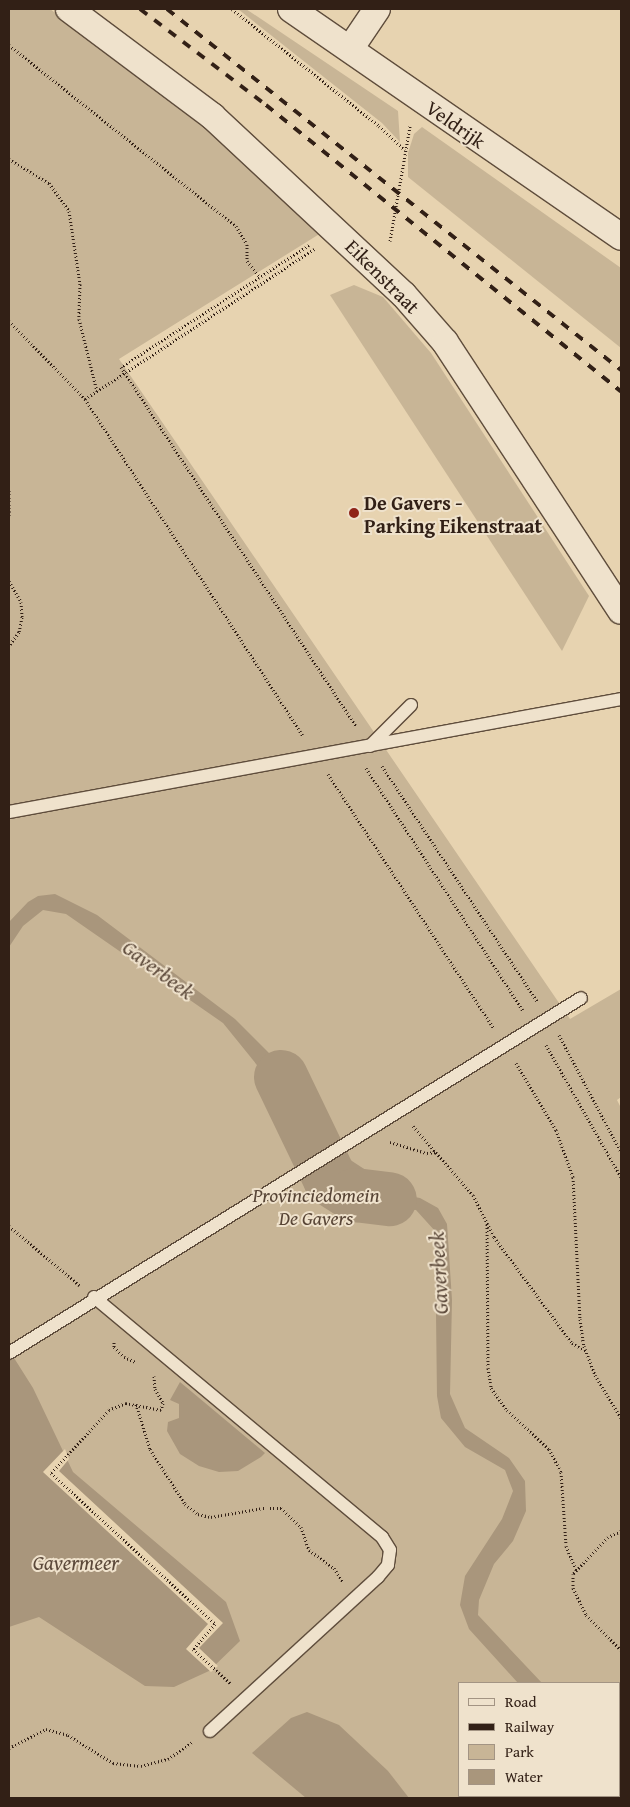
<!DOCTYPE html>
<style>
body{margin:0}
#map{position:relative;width:630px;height:1807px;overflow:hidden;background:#e7d3b0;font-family:"Gentium Book Plus",serif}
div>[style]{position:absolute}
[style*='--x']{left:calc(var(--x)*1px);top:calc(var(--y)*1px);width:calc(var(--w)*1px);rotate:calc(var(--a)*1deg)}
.green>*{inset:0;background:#c8b596}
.water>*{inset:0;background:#a9967c}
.pier>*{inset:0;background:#e7d3b0}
.river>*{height:54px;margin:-27px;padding:0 27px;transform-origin:27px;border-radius:27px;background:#a9967c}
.path>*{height:3px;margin-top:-1.5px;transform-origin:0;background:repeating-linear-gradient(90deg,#322016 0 1px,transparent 0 3.5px)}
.roads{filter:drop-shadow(1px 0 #5f4d3c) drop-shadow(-1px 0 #5f4d3c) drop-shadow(0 1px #5f4d3c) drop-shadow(0 -1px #5f4d3c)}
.service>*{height:12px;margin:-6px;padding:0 6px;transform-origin:6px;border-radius:6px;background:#efe2cc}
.minor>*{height:26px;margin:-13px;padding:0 13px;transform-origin:13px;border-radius:13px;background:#efe2cc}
.rail>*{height:4px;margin-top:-2px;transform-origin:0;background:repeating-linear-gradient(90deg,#322016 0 9px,transparent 0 18px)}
.dots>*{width:14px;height:14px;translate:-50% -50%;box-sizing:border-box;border:2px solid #efe2cc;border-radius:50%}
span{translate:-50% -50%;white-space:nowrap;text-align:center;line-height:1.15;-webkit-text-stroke:4px #efe2cc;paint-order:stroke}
.street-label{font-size:20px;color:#322016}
.poi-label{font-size:20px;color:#322016;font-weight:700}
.left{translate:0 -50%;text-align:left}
.park-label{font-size:20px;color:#584536;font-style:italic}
.water-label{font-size:21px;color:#5c493a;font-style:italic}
.frame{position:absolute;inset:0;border:10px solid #322016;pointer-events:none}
.legend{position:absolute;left:458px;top:1682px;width:162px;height:115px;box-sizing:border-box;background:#efe2cc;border:1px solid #a39483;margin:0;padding:6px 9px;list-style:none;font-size:15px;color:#322016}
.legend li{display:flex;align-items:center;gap:10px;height:25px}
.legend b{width:25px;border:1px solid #a39483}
</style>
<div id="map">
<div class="green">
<div style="clip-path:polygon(evenodd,9px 9px,50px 9px,204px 126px,321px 233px,119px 359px,570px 1019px,621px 989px,621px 1097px,617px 1100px,621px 1108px,621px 1798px,9px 1798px,9px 9px,459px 1683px,619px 1683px,619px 1796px,459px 1796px,459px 1683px)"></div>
<div style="clip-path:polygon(238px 9px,246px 9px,398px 111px,400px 142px,382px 123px)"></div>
<div style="clip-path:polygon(422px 127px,621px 268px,621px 348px,408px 177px,408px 153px,414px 134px)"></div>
<div style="clip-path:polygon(354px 285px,383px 297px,431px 353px,589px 596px,562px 651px,330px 295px)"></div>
</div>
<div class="water">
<div style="clip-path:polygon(55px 894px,97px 915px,235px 1019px,284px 1068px,321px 1139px,307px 1149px,286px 1101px,223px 1023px,66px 914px,43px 910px,23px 926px,9px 947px,9px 922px,28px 902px,38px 896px)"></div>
<div style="clip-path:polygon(337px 1167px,346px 1178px,362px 1187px,420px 1198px,438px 1208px,447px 1224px,452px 1300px,450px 1394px,465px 1428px,509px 1458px,525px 1481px,526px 1511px,513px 1541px,494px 1564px,479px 1600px,478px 1615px,542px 1683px,518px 1683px,469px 1629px,460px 1605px,465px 1576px,502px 1519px,513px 1491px,505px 1470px,465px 1447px,441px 1418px,437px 1396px,435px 1231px,416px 1210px,358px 1206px,340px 1198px,316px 1177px)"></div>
<div style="clip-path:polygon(9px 1350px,33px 1388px,73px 1472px,226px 1602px,240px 1641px,209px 1671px,174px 1687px,145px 1686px,39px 1617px,9px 1627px)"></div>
<div style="clip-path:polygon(180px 1382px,265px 1453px,261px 1457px,238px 1471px,219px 1472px,199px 1466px,180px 1454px,167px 1431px,168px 1422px,179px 1418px,179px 1404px,170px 1400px)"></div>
<div style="clip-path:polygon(307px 1712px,339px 1725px,388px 1771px,409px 1798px,306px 1798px,252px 1753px,291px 1718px)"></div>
</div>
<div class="pier">
<div style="clip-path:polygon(65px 1449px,69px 1459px,59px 1471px,223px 1623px,199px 1648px,218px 1666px,211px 1672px,186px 1649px,208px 1624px,43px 1472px)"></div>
</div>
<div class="river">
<div style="--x:281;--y:1077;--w:113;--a:64.3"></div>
<div style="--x:330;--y:1179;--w:30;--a:33"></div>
<div style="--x:355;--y:1195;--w:35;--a:7"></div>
</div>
<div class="path">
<div style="--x:232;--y:9;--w:188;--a:38.5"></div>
<div style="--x:379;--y:126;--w:35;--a:43"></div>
<div style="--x:9;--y:45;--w:290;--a:38.6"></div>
<div style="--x:236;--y:226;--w:21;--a:59"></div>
<div style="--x:247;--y:244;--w:17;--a:90"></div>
<div style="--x:247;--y:261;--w:21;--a:51"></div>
<div style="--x:9;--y:159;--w:47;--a:31"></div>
<div style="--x:49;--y:183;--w:34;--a:54"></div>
<div style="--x:69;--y:211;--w:74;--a:81.4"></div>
<div style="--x:80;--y:284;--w:35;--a:92"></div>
<div style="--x:79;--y:319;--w:74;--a:76"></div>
<div style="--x:390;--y:241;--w:117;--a:-80.1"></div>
<div style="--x:309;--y:245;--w:224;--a:147"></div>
<div style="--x:121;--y:367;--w:430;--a:56.8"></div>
<div style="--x:9;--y:321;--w:109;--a:45.7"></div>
<div style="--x:85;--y:399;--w:401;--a:57.1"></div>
<div style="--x:85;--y:399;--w:274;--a:-33.2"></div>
<div style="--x:9;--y:490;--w:27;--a:90"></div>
<div style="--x:9;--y:581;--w:24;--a:60"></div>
<div style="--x:21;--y:602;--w:15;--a:86"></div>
<div style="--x:22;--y:617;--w:15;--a:101"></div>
<div style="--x:19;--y:632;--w:17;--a:126"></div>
<div style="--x:382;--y:766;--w:282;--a:56.6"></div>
<div style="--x:366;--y:768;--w:289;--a:57.1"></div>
<div style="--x:328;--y:774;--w:304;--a:56.9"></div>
<div style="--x:559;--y:1035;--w:132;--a:62.1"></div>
<div style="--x:546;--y:1045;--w:152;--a:60.4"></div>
<div style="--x:516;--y:1063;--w:78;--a:59.2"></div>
<div style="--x:556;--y:1130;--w:50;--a:70.1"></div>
<div style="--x:573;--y:1177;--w:142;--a:87.2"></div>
<div style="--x:580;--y:1319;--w:27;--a:82"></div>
<div style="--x:584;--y:1346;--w:31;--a:69"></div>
<div style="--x:595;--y:1375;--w:50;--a:58.8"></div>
<div style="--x:413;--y:1126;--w:91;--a:49"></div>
<div style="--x:473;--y:1195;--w:47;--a:63.4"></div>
<div style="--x:494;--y:1237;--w:132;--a:53.7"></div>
<div style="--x:572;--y:1343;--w:16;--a:30"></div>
<div style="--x:390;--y:1142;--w:39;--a:17"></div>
<div style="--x:427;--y:1153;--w:10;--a:-6"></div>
<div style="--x:487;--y:1224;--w:144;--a:89.6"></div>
<div style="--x:488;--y:1368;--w:20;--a:81"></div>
<div style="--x:491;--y:1388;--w:27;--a:54"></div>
<div style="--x:507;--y:1410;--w:57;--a:42.9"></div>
<div style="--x:549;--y:1449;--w:26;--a:62"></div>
<div style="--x:561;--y:1472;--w:74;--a:86.1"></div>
<div style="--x:566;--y:1546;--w:26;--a:67"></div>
<div style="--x:9;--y:1226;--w:92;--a:40.1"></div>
<div style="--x:114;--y:1342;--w:5;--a:90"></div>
<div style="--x:114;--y:1347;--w:14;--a:45"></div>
<div style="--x:124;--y:1357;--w:13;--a:23"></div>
<div style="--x:154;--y:1376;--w:13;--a:86"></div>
<div style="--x:155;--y:1389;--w:16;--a:60"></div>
<div style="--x:163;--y:1403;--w:7;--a:106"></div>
<div style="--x:161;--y:1410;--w:36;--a:-169"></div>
<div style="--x:126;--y:1403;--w:18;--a:158"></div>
<div style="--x:109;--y:1410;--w:86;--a:132.6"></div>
<div style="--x:51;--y:1473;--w:223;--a:42.6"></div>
<div style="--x:215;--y:1624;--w:33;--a:131"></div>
<div style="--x:193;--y:1649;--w:52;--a:42.6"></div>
<div style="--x:136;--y:1404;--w:47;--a:72.7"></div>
<div style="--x:150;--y:1449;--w:65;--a:57.5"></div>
<div style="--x:185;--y:1504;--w:16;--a:38"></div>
<div style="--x:198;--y:1514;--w:13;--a:13"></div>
<div style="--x:211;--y:1517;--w:53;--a:-9.8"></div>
<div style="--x:263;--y:1508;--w:18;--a:0"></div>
<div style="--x:281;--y:1508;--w:28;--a:44"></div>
<div style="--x:301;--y:1527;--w:24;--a:71"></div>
<div style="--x:309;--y:1550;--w:31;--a:36"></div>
<div style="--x:334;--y:1568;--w:17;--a:57"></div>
<div style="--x:621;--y:1531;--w:14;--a:155"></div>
<div style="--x:608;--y:1537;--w:51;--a:133.4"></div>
<div style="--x:573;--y:1574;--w:14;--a:90"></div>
<div style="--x:573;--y:1588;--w:30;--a:64"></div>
<div style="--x:586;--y:1615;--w:49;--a:45"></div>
<div style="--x:9;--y:1748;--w:42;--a:-27.2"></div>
<div style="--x:46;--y:1729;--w:23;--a:15"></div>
<div style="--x:68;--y:1735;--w:53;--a:31.9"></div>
<div style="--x:113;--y:1763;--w:28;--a:6"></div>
<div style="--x:141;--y:1766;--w:28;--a:-15"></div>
<div style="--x:168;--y:1759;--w:29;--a:-35"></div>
</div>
<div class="roads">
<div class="service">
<div style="--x:370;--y:746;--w:58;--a:-45"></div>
<div style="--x:9;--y:812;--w:622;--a:-10.46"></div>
<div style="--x:94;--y:1297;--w:375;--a:39.8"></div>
<div style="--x:382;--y:1537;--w:15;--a:58"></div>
<div style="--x:390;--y:1550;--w:15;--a:98"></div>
<div style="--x:388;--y:1565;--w:16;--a:130"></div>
<div style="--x:378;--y:1577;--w:228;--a:137.5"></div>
<div style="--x:9;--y:1353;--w:673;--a:-31.82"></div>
</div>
<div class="minor">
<div style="--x:69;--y:9;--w:179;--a:36.8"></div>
<div style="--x:212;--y:116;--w:262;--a:43"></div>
<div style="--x:404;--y:295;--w:62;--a:48.9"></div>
<div style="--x:445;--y:342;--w:321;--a:56.8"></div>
<div style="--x:291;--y:9;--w:401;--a:34.6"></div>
<div style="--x:350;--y:49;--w:48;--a:-56"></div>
</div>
</div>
<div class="rail">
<div style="--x:140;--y:9;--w:158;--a:37.3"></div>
<div style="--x:266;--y:105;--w:456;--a:38.9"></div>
<div style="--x:167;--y:9;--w:580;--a:38.49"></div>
</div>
<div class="dots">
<div style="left:354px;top:513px;background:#8f2418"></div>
</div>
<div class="street-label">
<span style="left:456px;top:124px;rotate:35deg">Veldrijk</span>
<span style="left:383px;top:276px;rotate:45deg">Eikenstraat</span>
</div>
<div class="poi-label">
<span class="left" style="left:364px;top:514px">De Gavers -<br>Parking Eikenstraat</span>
</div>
<div class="park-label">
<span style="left:316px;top:1206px">Provinciedomein<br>De Gavers</span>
</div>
<div class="water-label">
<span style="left:158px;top:970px;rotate:37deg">Gaverbeek</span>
<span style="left:439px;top:1273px;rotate:-93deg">Gaverbeek</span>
<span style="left:76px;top:1563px">Gavermeer</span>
</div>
<div class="frame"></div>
<ul class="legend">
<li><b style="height:6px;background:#efe2cc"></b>Road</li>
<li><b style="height:6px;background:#322016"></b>Railway</li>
<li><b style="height:14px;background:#c8b596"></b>Park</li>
<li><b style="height:14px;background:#a9967c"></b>Water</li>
</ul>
</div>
